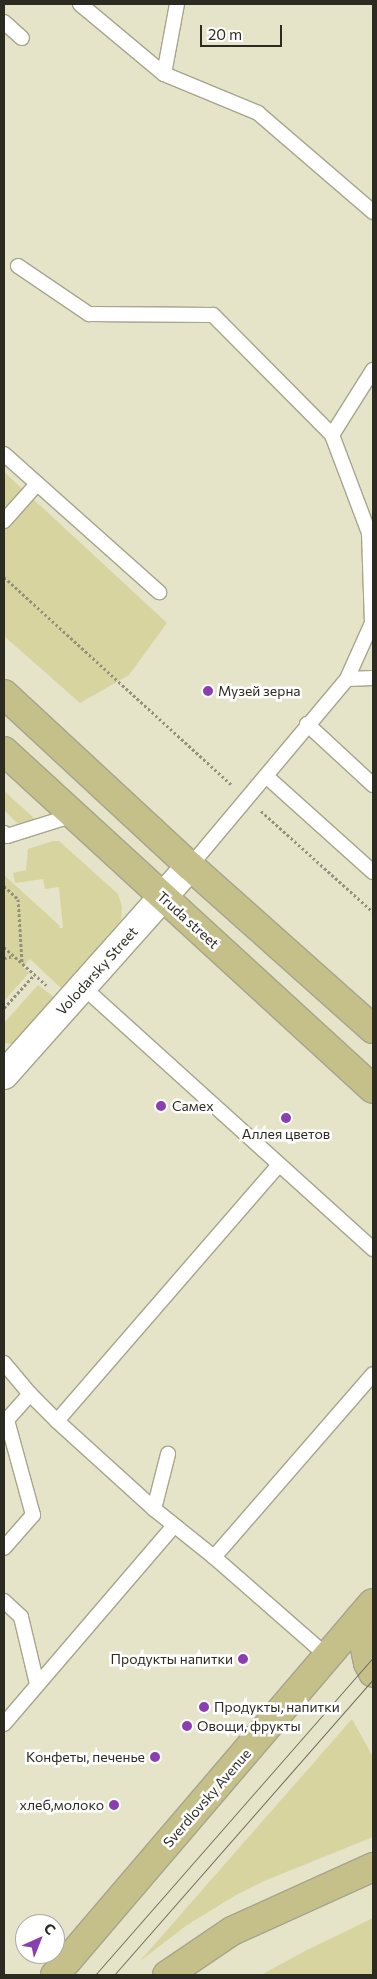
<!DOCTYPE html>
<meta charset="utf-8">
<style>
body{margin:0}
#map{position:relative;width:377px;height:1979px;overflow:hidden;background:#e5e3c8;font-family:Commissioner,sans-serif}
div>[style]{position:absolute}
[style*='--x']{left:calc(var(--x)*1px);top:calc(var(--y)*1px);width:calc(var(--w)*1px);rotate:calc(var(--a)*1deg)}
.green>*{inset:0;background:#d8d49f}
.path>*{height:3px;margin-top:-1.5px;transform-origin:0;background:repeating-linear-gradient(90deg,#92917d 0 2.5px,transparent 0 5px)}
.roads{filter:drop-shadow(1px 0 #a7a58c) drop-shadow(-1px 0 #a7a58c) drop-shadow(0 1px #a7a58c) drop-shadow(0 -1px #a7a58c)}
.service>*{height:14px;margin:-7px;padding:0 7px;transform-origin:7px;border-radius:7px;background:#fff}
.minor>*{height:28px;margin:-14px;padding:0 14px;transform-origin:14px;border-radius:14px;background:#fff}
.primary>*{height:28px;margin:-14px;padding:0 14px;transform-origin:14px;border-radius:14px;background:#c5bf89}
.tram>*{height:1px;margin:-0.5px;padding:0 0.5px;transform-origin:0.5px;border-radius:0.5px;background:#6e6c5c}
.dots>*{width:14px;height:14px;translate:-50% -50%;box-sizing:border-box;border:2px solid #fff;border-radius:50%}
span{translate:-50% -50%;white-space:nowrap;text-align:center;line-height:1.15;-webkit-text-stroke:5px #fff;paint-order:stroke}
.poi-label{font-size:14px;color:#2c2b21}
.left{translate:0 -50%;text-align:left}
.right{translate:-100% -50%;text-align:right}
.street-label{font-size:14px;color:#2c2b21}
.frame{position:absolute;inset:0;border:5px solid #2c2b21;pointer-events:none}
.north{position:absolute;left:15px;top:1914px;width:50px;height:50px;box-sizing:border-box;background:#fff;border:1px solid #abaaa6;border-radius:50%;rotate:44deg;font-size:14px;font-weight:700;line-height:20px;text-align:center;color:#2c2b21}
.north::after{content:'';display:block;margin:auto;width:18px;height:22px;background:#8b3eaf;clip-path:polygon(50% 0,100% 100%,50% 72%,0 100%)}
.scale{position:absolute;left:200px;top:25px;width:82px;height:22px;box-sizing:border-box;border:2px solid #2c2b21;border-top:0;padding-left:6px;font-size:15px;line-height:18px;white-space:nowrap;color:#2c2b21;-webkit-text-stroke:4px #fff;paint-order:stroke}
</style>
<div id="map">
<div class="green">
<div style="clip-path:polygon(4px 472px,167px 623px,129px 675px,80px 703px,4px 636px)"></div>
<div style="clip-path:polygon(4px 791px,35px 819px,23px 825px,17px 823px,4px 810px)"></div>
<div style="clip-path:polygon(53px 841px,59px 841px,118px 894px,122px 907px,121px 920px,62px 989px,30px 959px,23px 967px,29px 973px,4px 1001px,4px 875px,60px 926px,59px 928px,63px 928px,59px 887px,45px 889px,43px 879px,15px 883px,13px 873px,26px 870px,28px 849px)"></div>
<div style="clip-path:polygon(38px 985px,54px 997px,13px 1044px,4px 1043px,4px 1023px)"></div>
<div style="clip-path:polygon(352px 1719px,373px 1757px,373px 1837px,264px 1881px,236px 1895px,187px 1925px,140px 1961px)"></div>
<div style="clip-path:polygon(373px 1918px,373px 1975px,261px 1975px,305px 1951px)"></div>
</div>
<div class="path">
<div style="--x:4;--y:577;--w:309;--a:42.4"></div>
<div style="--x:261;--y:811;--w:151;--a:42"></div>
<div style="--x:4;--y:886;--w:19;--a:43"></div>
<div style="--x:18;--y:899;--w:63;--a:86.4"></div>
<div style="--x:4;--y:947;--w:57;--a:42.1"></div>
<div style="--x:4;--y:958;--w:10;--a:-11"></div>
<div style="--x:4;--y:1008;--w:46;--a:-47.6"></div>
</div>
<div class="roads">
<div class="service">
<div style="--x:80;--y:4;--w:109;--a:39.8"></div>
<div style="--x:164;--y:74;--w:102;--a:22.5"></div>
<div style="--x:258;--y:113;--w:152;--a:40.7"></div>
<div style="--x:4;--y:22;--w:24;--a:42"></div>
<div style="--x:164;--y:74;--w:71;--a:-79.5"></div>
<div style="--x:18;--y:266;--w:86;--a:34.1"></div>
<div style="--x:89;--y:314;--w:124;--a:0.5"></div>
<div style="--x:213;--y:315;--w:169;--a:45.2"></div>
<div style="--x:332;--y:435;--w:105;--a:69.3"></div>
<div style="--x:369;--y:533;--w:90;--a:88.1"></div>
<div style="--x:372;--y:623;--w:61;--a:114.1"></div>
<div style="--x:347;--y:679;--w:244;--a:130"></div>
<div style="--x:332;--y:435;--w:77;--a:-57.8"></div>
<div style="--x:4;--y:454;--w:208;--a:41.7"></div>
<div style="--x:4;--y:521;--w:50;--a:-48.3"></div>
<div style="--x:347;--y:679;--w:26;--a:-2"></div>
<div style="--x:307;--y:724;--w:90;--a:42.7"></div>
<div style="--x:266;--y:776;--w:144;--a:41.9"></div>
<div style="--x:4;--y:833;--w:4;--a:45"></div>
<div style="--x:7;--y:836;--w:70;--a:-17.4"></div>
<div style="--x:83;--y:987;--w:391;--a:42.1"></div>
<div style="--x:4;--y:1363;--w:40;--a:50"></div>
<div style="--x:30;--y:1394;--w:38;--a:45"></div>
<div style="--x:57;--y:1421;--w:131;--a:42.2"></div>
<div style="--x:154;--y:1509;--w:77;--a:38.7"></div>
<div style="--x:214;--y:1557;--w:150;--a:41.2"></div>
<div style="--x:57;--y:1421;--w:339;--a:-49.1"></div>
<div style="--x:4;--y:1423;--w:39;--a:-48"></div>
<div style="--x:154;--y:1509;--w:57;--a:-75.7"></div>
<div style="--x:4;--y:1548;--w:44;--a:-48.7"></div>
<div style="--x:33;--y:1515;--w:98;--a:-105.3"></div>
<div style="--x:214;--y:1557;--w:242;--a:-49"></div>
<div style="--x:4;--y:1601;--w:23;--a:43"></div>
<div style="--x:21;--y:1617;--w:69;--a:76.6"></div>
<div style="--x:4;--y:1724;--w:261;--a:-49.4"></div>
</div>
<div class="minor">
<div style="--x:4;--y:1075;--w:280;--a:-48.3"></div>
</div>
<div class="primary">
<div style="--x:4;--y:694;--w:253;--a:42.8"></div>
<div style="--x:190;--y:866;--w:245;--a:41.7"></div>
<div style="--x:4;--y:751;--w:500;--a:42.49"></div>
<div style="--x:359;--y:1619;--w:45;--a:78.4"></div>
<div style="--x:368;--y:1663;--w:11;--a:63"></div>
<div style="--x:55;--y:1975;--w:489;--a:-49.5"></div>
<div style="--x:167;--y:1975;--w:78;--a:-34.1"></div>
<div style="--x:232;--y:1931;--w:155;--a:-24.4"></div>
</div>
</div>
<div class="tram">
<div style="--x:95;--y:1975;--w:422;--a:-48.8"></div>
<div style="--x:114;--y:1975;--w:393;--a:-48.8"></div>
</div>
<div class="dots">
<div style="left:208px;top:691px;background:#8b3eaf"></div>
<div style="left:161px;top:1106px;background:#8b3eaf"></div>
<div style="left:286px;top:1118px;background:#8b3eaf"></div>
<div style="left:243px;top:1659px;background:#8b3eaf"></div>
<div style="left:204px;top:1707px;background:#8b3eaf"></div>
<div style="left:187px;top:1726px;background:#8b3eaf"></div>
<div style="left:155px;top:1757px;background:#8b3eaf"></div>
<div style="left:114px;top:1805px;background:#8b3eaf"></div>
</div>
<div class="poi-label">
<span class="left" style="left:218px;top:691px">Музей зерна</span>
<span class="left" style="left:172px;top:1106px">Самех</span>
<span style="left:286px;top:1134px">Аллея цветов</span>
<span class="right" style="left:233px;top:1659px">Продукты напитки</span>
<span class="left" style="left:214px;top:1707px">Продукты, напитки</span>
<span class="left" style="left:197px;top:1726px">Овощи, фрукты</span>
<span class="right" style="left:145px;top:1757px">Конфеты, печенье</span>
<span class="right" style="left:104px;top:1805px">хлеб,молоко</span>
</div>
<div class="street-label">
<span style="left:188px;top:920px;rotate:42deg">Truda street</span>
<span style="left:97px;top:971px;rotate:-48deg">Volodarsky Street</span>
<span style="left:207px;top:1798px;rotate:-49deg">Sverdlovsky Avenue</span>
</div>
<div class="frame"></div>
<div class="north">С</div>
<div class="scale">20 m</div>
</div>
